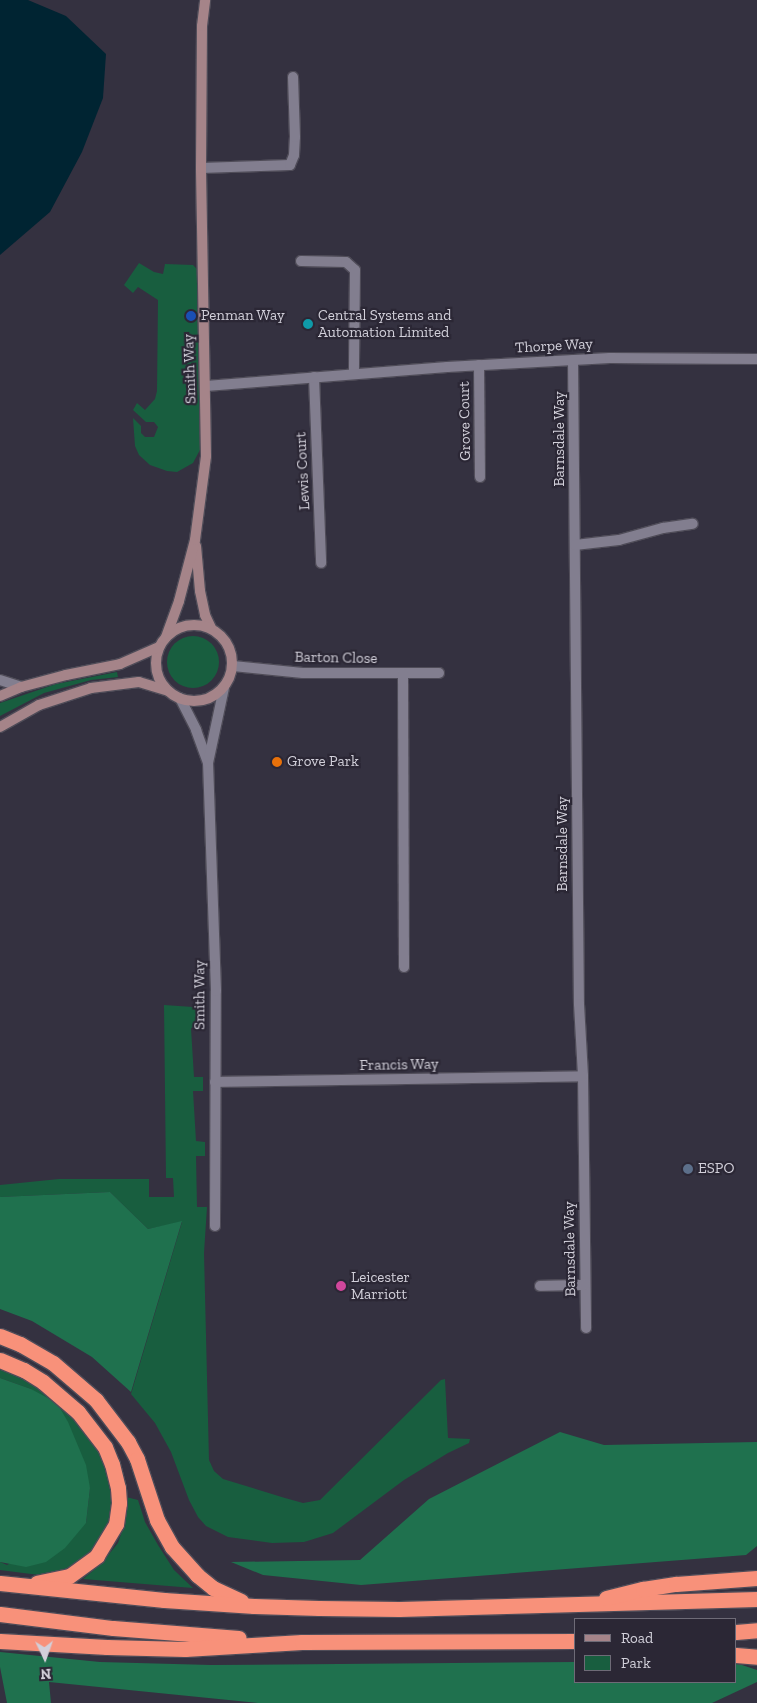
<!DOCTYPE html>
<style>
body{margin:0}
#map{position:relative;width:757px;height:1703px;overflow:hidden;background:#343140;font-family:"Zilla Slab",serif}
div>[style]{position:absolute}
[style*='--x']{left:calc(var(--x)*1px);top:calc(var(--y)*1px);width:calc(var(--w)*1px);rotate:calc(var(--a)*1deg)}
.green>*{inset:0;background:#185e3f}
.round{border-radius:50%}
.forest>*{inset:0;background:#1f714e}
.water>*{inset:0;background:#002432}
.roads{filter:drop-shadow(1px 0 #4f4c58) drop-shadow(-1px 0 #4f4c58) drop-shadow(0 1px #4f4c58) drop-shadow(0 -1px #4f4c58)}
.street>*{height:10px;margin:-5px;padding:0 5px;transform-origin:5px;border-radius:5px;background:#827e8f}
.secondary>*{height:10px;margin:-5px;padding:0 5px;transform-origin:5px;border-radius:5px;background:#a58489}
.secondary>.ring{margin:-5px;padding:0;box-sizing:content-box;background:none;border:10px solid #a58489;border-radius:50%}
.highway>*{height:15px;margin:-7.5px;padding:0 7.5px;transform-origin:7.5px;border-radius:7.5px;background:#f8917a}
.dots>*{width:14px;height:14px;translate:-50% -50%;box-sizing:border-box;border:2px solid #2b2735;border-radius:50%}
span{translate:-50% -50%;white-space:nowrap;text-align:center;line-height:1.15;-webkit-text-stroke:4.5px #2b2735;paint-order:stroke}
.poi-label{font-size:15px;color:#d2d0da}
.left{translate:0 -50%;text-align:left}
.street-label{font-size:15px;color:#d2d0da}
.legend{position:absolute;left:574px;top:1618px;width:162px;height:65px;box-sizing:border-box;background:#2b2735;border:1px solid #6e6b77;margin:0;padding:6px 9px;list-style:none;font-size:15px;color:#d2d0da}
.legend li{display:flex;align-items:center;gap:10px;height:25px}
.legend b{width:25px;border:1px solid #6e6b77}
.north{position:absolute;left:20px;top:1633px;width:50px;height:50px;-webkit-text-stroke:4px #2b2735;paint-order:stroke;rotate:177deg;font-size:14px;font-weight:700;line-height:20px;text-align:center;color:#d2d0da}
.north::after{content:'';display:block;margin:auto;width:18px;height:22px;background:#d2d0da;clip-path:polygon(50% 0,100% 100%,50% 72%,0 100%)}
</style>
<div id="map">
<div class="green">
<div style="clip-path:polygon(139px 263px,154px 272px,163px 274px,165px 264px,193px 265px,200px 272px,201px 448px,193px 463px,177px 472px,167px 471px,150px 465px,139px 455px,135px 446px,133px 418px,141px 426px,141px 433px,145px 437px,154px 437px,158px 427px,154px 422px,146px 422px,133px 410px,137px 403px,145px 410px,155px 399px,157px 391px,158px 300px,138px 287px,133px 293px,124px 285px)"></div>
<div class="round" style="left:167px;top:636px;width:52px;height:52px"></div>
<div style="clip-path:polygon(117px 672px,118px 677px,91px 680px,44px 693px,0 716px,0 703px,56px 684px)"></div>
<div style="clip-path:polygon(164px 1005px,193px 1007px,202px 1016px,202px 1026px,191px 1028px,194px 1077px,203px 1077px,203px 1091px,193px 1091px,196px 1141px,205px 1142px,205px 1156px,196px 1156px,197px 1207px,207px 1207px,204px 1253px,209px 1460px,214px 1471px,223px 1479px,285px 1498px,303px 1503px,320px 1500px,441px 1380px,445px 1379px,448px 1438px,470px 1439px,469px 1443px,448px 1453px,404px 1480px,333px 1533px,304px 1542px,272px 1543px,228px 1537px,206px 1526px,198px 1517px,189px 1500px,171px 1452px,155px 1423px,131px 1394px,182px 1222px,148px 1229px,110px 1192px,0 1197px,0 1185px,59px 1179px,149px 1179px,149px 1197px,174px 1197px,173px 1178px,166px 1178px)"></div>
<div style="clip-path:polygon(0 1368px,34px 1383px,66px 1407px,100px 1452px,114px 1490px,110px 1522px,94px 1549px,72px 1566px,56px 1572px,39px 1575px,0 1570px,0 1562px,7px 1565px,86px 1523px,90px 1488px,31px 1389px,0 1378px)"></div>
<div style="clip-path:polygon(126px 1497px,138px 1500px,145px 1522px,158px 1545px,174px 1570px,193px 1588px,83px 1579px,101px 1564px,118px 1543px,126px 1519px)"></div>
</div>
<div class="forest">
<div style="clip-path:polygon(110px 1192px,148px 1229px,182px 1221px,131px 1392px,92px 1357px,32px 1321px,0 1309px,0 1197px)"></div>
<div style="clip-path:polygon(0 1378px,31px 1389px,57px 1403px,68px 1422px,86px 1465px,90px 1488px,86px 1523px,65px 1548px,46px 1562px,26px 1567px,0 1562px)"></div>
<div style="clip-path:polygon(560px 1432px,604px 1445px,757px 1442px,757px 1546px,746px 1555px,361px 1585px,263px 1575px,231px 1562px,360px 1560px,429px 1499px)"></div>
<div style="clip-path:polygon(0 1652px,100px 1662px,211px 1665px,576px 1662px,576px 1682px,736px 1682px,736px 1664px,742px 1665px,757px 1670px,757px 1682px,712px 1703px,258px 1703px,49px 1682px,51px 1703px,7px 1703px,0 1667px)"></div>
</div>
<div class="water">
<div style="clip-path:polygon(0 0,28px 0,66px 16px,106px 54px,103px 98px,82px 152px,50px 212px,0 255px)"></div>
</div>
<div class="roads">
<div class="street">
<div style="--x:201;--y:168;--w:89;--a:-1.9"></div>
<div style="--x:290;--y:165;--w:11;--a:-68"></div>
<div style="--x:294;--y:155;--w:18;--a:-87"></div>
<div style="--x:295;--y:137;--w:60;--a:-91.9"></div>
<div style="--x:301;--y:261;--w:45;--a:1.3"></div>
<div style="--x:346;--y:262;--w:12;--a:42"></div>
<div style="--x:355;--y:270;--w:104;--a:90.6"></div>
<div style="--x:573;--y:360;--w:644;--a:89.47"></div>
<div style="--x:579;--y:1004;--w:72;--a:86.8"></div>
<div style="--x:583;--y:1076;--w:252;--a:89.3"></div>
<div style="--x:479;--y:365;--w:112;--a:89.5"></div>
<div style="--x:314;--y:377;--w:186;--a:87.8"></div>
<div style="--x:206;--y:386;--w:242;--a:-4.5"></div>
<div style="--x:447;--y:367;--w:163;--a:-3.2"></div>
<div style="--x:610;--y:358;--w:147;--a:0.4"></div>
<div style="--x:575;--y:545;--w:44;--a:-6.5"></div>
<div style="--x:619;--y:540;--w:46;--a:-15.3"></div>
<div style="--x:663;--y:528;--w:30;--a:-8"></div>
<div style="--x:233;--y:666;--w:70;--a:5.7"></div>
<div style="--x:303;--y:673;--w:136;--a:0"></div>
<div style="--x:403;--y:674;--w:293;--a:89.8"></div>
<div style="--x:0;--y:680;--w:22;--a:18"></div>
<div style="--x:180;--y:698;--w:36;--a:63"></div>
<div style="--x:196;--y:730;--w:35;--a:70"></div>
<div style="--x:215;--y:1082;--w:368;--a:-0.9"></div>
<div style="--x:215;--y:1226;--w:235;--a:-89.8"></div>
<div style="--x:216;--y:991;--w:228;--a:-92"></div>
<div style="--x:208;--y:763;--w:77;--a:-78"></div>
<div style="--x:540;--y:1286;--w:45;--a:-1.3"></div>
</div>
<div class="secondary">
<div style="--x:196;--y:546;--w:45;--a:84.9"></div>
<div style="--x:200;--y:591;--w:25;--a:78"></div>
<div style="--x:205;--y:615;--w:14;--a:65"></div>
<div class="ring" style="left:156px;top:625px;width:66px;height:66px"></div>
<div style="--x:166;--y:637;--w:38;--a:-70"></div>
<div style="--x:179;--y:601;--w:63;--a:-75.3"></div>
<div style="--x:195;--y:540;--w:85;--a:-82.5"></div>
<div style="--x:206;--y:456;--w:288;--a:-91"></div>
<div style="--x:201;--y:168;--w:142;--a:-89.6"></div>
<div style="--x:202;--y:26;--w:26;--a:-83"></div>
<div style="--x:0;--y:696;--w:23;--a:-23"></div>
<div style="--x:21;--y:687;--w:47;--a:-14.9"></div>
<div style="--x:66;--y:675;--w:55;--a:-11.5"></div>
<div style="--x:120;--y:664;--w:43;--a:-23.6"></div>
<div style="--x:0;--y:727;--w:45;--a:-29.4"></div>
<div style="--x:39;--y:705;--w:55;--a:-18.1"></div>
<div style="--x:91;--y:688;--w:48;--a:-7.1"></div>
<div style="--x:139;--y:682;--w:30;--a:17"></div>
</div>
<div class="highway">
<div style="--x:0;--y:1336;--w:22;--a:22"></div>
<div style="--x:20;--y:1344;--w:38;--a:30"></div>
<div style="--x:53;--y:1363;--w:57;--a:40.7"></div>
<div style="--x:96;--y:1400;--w:53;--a:52.7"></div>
<div style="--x:128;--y:1442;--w:19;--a:62"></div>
<div style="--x:137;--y:1459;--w:64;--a:71.8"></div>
<div style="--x:157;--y:1520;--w:31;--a:61"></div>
<div style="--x:172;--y:1547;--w:38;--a:48"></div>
<div style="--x:197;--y:1575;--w:21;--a:39"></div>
<div style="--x:213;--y:1588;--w:31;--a:25"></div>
<div style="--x:0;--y:1360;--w:26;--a:23"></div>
<div style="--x:24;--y:1370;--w:22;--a:32"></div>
<div style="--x:43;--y:1382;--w:46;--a:40.6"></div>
<div style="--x:78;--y:1412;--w:44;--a:52.4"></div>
<div style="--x:105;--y:1447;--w:18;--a:68"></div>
<div style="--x:112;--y:1464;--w:25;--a:76"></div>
<div style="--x:118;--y:1488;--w:15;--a:86"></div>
<div style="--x:119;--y:1503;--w:21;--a:98"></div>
<div style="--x:116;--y:1524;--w:37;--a:121"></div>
<div style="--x:97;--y:1556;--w:34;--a:144"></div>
<div style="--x:69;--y:1576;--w:33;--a:168"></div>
<div style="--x:0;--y:1583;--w:165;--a:5.9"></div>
<div style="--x:164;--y:1600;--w:90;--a:3.8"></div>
<div style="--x:254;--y:1606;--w:65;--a:1.8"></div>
<div style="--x:319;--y:1608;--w:80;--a:0.7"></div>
<div style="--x:399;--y:1609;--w:358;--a:-1.6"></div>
<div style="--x:606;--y:1598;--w:38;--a:-14"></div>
<div style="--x:643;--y:1589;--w:33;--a:-9"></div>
<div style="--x:676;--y:1584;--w:81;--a:-4.2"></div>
<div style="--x:0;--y:1614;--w:114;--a:7.1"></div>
<div style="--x:113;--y:1628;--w:126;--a:4.5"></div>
<div style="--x:736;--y:1632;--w:21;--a:-5"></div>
<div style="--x:0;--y:1641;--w:107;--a:3.2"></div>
<div style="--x:107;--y:1647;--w:78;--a:1.5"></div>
<div style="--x:185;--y:1649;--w:117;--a:-3.4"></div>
<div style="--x:302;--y:1642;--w:274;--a:-0.2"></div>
<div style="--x:736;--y:1655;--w:21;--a:5"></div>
</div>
</div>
<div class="dots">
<div style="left:191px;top:316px;background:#1a4fb4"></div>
<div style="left:308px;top:324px;background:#0f9aa8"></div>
<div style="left:277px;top:762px;background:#e8710a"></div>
<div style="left:688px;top:1169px;background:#5c6f8a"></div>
<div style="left:341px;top:1286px;background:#d1479c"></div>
</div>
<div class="poi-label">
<span class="left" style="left:318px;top:324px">Central Systems and<br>Automation Limited</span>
<span class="left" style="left:201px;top:316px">Penman Way</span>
<span class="left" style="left:287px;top:762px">Grove Park</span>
<span class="left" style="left:698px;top:1169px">ESPO</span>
<span class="left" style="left:351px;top:1286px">Leicester<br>Marriott</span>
</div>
<div class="street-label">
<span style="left:554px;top:346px;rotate:-3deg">Thorpe Way</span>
<span style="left:190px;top:369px;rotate:-92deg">Smith Way</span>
<span style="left:465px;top:421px;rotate:-91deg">Grove Court</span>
<span style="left:560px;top:439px;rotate:-90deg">Barnsdale Way</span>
<span style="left:303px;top:471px;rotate:-93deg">Lewis Court</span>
<span style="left:336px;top:658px;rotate:1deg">Barton Close</span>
<span style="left:563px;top:844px;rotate:-90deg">Barnsdale Way</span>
<span style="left:200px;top:995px;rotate:-90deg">Smith Way</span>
<span style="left:399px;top:1065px;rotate:-1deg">Francis Way</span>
<span style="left:570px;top:1249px;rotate:-91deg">Barnsdale Way</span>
</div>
<ul class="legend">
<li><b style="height:6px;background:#a58489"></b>Road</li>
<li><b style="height:14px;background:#185e3f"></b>Park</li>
</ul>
<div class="north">N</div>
</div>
